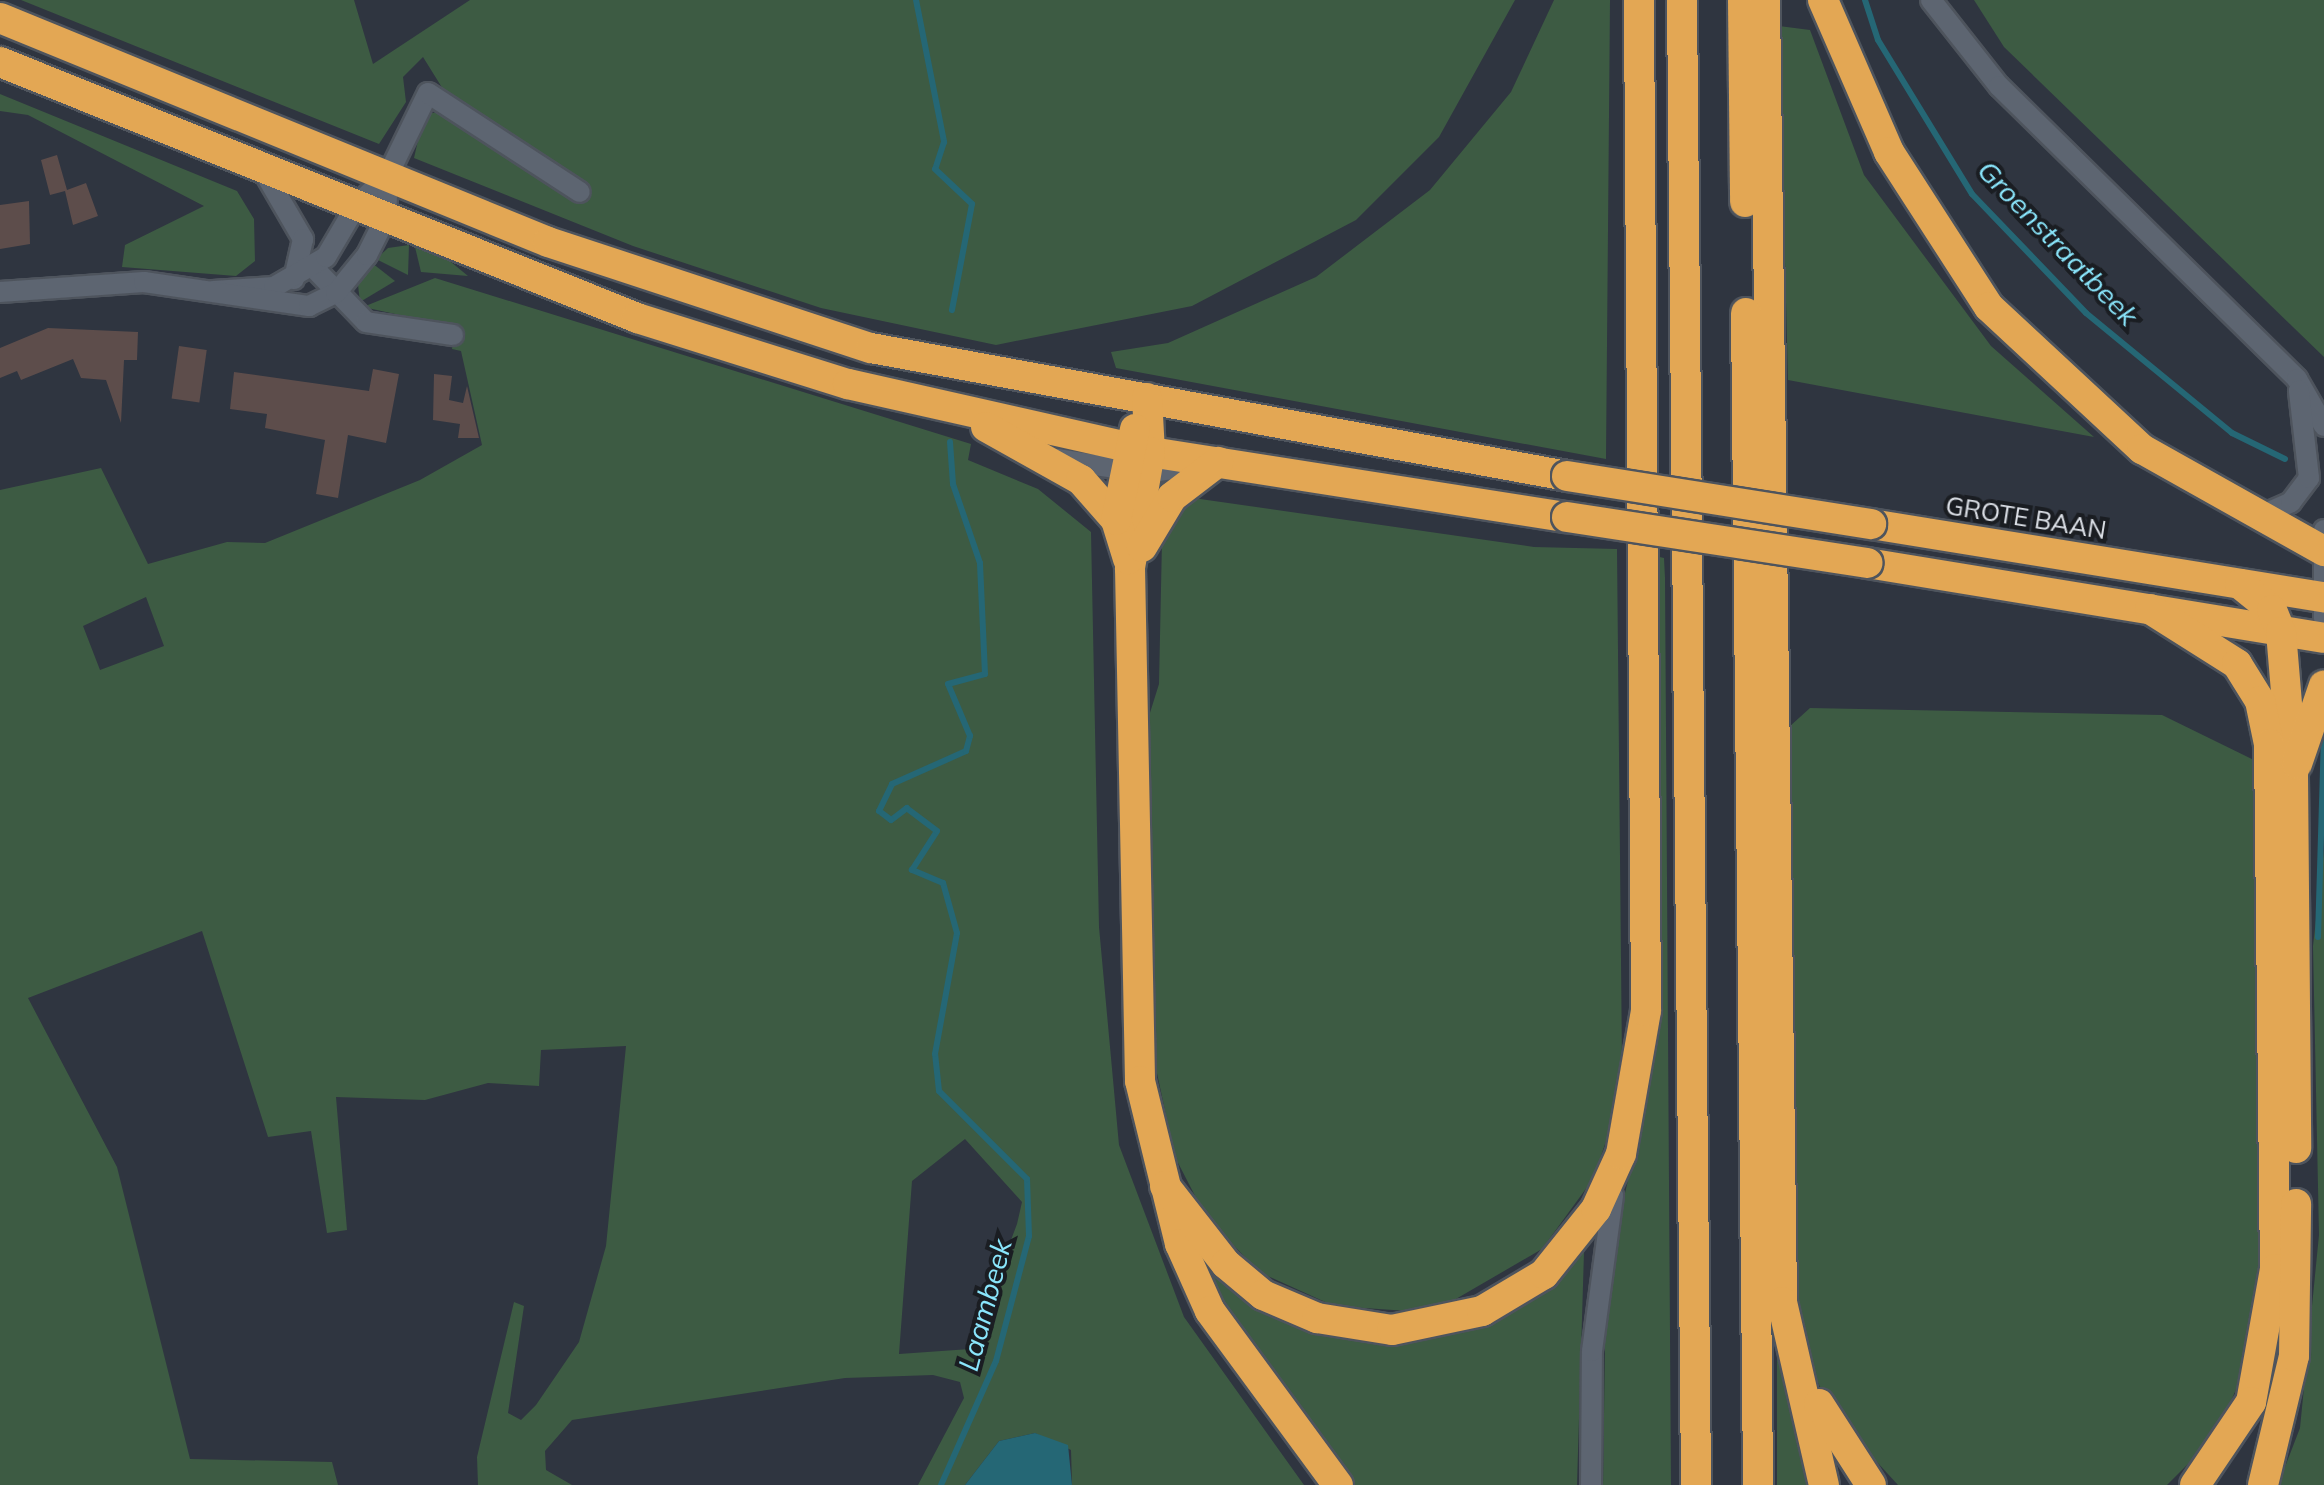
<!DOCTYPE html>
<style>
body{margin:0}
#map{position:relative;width:2324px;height:1485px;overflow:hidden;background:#2f3540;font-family:Mulish,sans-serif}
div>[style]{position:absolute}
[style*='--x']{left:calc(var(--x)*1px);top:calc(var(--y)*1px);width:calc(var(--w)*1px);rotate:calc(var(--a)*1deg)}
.green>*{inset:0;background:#3d5b43}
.water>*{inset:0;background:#256775}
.stream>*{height:6px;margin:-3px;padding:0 3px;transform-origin:3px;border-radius:3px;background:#256775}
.building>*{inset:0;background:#5d4d4b;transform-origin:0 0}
.roads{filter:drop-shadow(2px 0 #4e545d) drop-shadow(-2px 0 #4e545d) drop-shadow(0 2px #4e545d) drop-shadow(0 -2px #4e545d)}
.minor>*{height:20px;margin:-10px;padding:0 10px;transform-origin:10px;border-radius:10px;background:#5d6571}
.highway>*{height:30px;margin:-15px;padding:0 15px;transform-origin:15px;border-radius:15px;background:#e3a754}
.bridges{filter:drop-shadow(2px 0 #4e545d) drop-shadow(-2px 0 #4e545d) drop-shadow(0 2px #4e545d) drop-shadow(0 -2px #4e545d)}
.highway-bridge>*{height:30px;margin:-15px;padding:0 15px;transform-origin:15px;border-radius:15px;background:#e3a754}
span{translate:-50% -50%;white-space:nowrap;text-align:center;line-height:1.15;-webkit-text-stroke:8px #1a1d22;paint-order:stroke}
.street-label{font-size:25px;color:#dce0e7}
.water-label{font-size:28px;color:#8ae6fc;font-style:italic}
</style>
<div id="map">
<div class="green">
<div style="clip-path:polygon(21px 0,354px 0,373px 64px,470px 0,1515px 0,1439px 137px,1356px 220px,1192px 306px,996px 345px,821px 308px,633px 246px,414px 158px,424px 114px,456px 110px,423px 57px,403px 77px,406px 102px,379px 144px)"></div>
<div style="clip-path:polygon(1554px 0,1610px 0,1606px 459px,1116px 368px,1111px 352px,1168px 343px,1316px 277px,1430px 190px,1511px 92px)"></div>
<div style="clip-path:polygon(1974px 0,2324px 0,2324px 357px,2004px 47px)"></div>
<div style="clip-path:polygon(1779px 26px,1810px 30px,1864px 175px,1991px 346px,2094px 437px,1788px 380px)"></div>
<div style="clip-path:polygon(0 94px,237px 191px,254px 219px,255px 261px,236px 276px,122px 267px,125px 245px,204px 206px,28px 115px,0 111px)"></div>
<div style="clip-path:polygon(409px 245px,408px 275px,376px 259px,388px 248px)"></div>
<div style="clip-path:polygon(415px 247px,445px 257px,468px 276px,421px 272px)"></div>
<div style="clip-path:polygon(372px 263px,395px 281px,360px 302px,358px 285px)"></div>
<div style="clip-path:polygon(evenodd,435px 278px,971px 444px,968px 460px,1038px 489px,1091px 532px,1099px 927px,1119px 1145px,1184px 1317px,1304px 1485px,1072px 1485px,1071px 1450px,1035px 1433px,999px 1441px,965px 1485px,918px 1485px,964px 1398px,960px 1382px,933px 1375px,845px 1378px,572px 1420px,545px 1451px,546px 1470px,572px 1485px,478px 1485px,477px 1457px,514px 1302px,524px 1306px,508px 1413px,521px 1420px,536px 1405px,579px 1342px,606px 1246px,626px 1046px,541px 1050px,539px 1086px,488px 1083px,425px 1100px,336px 1097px,347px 1230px,327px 1233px,311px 1131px,268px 1137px,202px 931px,28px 998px,117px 1167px,190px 1459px,332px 1462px,338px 1485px,0 1485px,0 490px,101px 468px,148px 564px,227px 542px,265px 543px,420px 480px,482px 445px,461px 351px,452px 349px,455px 327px,363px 307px,435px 278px,146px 597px,164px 646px,100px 670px,83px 626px,146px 597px,435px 278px,965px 1139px,1022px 1202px,1017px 1224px,970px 1349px,899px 1354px,912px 1181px,965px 1139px)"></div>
<div style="clip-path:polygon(1186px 497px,1534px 547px,1617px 549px,1622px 1062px,1613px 1121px,1593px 1179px,1542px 1249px,1449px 1303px,1408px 1311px,1334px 1306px,1261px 1273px,1207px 1219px,1175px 1157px,1152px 1050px,1149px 716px,1159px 684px,1162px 540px)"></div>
<div style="clip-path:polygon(1651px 555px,1664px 558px,1665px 578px,1671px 1485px,1603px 1485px,1606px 1274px,1637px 1142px)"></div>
<div style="clip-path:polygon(1810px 708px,2162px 715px,2260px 763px,2266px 1265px,2250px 1357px,2216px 1436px,2167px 1485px,1898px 1485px,1832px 1413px,1809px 1363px,1794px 1283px,1789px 727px)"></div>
<div style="clip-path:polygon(2324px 850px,2324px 1485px,2278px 1485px,2300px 1428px,2319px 1235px,2313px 946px)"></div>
<div style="clip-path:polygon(1189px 1243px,1237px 1292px,1407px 1340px,1584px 1252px,1577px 1485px,1346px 1485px,1199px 1272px)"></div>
<div style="clip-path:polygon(1777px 1353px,1799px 1418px,1810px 1485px,1777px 1485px)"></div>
</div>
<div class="water">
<div style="clip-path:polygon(1035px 1433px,1068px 1445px,1072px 1485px,965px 1485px,999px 1441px)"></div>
</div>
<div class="stream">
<div style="--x:916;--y:0;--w:145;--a:78.8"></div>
<div style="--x:944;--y:142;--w:28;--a:108"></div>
<div style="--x:935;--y:169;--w:51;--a:43.4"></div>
<div style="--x:972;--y:204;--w:108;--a:100.7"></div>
<div style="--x:1865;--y:0;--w:42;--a:72"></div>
<div style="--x:1878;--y:40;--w:180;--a:58.6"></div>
<div style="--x:1972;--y:194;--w:165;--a:46.2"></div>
<div style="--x:2086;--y:313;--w:189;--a:39.4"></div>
<div style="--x:2232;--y:433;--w:59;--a:26.1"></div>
<div style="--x:2318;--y:937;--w:197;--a:-88.3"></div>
<div style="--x:941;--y:1485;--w:136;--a:-66.1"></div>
<div style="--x:996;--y:1361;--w:129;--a:-75.2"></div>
<div style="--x:1029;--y:1236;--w:57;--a:-92"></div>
<div style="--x:1027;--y:1179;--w:124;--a:-135"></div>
<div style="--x:939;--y:1091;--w:37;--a:-96"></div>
<div style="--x:935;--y:1054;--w:123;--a:-79.7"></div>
<div style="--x:957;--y:933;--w:52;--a:-105.6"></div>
<div style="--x:943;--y:883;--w:34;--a:-157"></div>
<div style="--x:912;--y:870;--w:46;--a:-57.3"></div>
<div style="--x:937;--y:831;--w:38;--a:-143"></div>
<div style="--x:907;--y:808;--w:20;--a:143"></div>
<div style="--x:891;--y:820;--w:15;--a:-143"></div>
<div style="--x:879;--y:811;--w:30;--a:-64"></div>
<div style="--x:892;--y:784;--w:81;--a:-24"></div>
<div style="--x:966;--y:751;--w:16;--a:-75"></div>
<div style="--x:970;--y:736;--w:56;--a:-112.9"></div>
<div style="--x:948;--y:684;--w:38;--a:-15"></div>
<div style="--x:985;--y:674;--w:111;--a:-92.6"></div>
<div style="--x:980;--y:563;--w:83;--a:-108.9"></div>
<div style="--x:953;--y:484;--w:42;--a:-94.1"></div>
</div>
<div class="building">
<div style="clip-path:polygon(57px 155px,67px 190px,86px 183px,98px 216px,73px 225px,65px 191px,50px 195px,41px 160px)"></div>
<div style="clip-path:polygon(29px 201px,30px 244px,0 249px,0 205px)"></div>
<div style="clip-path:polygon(48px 328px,138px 332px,137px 360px,124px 360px,121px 423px,106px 380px,81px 378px,73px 359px,21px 380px,17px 371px,0 378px,0 348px)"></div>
<div style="left:179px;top:346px;width:28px;height:53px;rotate:8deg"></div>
<div style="clip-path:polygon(373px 369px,399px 374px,386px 443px,348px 435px,338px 498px,316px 494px,325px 440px,265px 428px,267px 414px,230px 409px,234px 372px,369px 391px)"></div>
<div style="clip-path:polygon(434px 374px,452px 376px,449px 400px,463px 403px,467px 386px,479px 438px,458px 438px,460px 424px,433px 420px)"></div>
</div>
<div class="roads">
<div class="minor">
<div style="--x:1931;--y:0;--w:110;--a:51.7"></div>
<div style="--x:1999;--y:86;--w:418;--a:44.5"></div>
<div style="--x:2297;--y:379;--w:54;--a:60.1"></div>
<div style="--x:264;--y:172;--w:78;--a:59.8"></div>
<div style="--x:303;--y:239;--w:41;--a:102.7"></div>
<div style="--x:313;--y:267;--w:76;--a:46.1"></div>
<div style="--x:366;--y:322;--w:88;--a:8.5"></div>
<div style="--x:213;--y:291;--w:61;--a:-3.8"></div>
<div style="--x:274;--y:287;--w:60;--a:-30"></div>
<div style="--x:326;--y:257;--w:59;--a:-59.5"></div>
<div style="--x:356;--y:206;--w:45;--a:-44.1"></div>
<div style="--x:388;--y:175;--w:91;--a:-64"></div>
<div style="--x:428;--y:93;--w:181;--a:33.1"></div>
<div style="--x:0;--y:292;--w:144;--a:-4"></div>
<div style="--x:144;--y:282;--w:167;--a:8.3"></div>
<div style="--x:309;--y:306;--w:30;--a:-26"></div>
<div style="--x:336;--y:293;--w:49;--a:-50.8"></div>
<div style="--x:367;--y:255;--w:42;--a:-63.4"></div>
<div style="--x:386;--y:217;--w:42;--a:-87.3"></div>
<div style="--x:1057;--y:459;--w:90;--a:8.9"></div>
<div style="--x:1146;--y:473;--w:46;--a:-8.8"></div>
<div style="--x:2258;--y:517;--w:36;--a:-24"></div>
<div style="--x:2291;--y:502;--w:30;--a:-53"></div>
<div style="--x:2309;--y:478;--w:88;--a:-96.6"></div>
<div style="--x:2324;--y:530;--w:89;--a:90"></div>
<div style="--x:1591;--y:1485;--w:134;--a:-89.6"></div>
<div style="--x:1592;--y:1351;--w:157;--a:-82.3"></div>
</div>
<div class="highway">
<div style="--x:1682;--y:0;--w:1485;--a:89.46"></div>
<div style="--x:1743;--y:0;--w:202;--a:89.4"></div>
<div style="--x:1765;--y:0;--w:1302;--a:89.25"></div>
<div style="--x:1782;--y:1302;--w:188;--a:77.1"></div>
<div style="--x:1823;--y:0;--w:166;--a:66.5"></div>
<div style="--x:1889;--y:152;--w:184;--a:57.2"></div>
<div style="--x:1989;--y:307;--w:209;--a:42.9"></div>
<div style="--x:2142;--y:449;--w:209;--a:29.3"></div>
<div style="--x:0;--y:18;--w:592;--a:22.23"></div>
<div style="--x:548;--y:242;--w:340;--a:18.2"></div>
<div style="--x:871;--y:348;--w:708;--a:10.42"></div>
<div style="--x:0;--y:62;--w:687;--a:21.89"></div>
<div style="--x:637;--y:318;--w:221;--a:17.4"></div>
<div style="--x:848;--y:384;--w:310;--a:12.7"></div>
<div style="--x:1150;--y:452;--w:422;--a:8.9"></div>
<div style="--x:1746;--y:313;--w:1172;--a:89.41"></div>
<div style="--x:1147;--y:398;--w:54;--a:86.8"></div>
<div style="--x:1150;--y:452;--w:118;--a:99.8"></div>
<div style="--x:1130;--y:568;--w:513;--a:88.88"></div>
<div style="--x:1140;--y:1081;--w:168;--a:76.2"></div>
<div style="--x:1180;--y:1244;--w:73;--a:65.9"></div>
<div style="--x:1210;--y:1311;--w:216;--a:53.7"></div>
<div style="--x:986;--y:427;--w:109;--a:29.2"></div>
<div style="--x:1081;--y:480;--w:53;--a:48.8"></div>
<div style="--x:1116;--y:520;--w:41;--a:72.9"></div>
<div style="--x:1116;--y:520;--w:93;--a:-78.2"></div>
<div style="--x:1871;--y:524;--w:459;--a:9.2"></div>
<div style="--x:1142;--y:547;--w:58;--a:-59"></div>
<div style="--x:1172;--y:497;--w:58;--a:-37.3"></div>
<div style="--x:1867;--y:563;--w:463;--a:9.3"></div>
<div style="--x:2240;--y:584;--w:41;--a:39.1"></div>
<div style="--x:2272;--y:610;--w:24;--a:68"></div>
<div style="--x:2281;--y:632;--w:144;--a:85.2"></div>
<div style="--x:2293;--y:776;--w:372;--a:89.5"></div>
<div style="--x:2150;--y:609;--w:103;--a:32.3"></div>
<div style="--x:2237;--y:664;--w:44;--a:58.1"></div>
<div style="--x:2260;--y:701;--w:44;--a:78.2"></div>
<div style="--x:2269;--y:744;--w:525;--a:89.35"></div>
<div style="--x:2275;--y:1269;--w:135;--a:100.2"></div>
<div style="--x:2251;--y:1402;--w:100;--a:124"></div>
<div style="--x:2297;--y:764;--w:83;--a:-71.1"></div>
<div style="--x:1165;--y:1186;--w:99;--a:52"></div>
<div style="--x:1226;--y:1264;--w:48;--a:40"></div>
<div style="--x:1263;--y:1295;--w:59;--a:23.1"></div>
<div style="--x:1317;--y:1318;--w:76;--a:9.1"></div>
<div style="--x:1392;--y:1330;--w:92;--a:-11.9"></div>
<div style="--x:1482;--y:1311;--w:72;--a:-30.8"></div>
<div style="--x:1544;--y:1274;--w:83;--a:-51.3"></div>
<div style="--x:1596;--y:1209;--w:60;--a:-65.6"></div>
<div style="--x:1621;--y:1154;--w:145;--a:-80.1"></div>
<div style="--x:1646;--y:1011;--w:1011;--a:-90.4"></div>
<div style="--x:1819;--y:1404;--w:96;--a:57.3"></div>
<div style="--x:2263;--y:1485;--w:133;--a:-76.5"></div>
<div style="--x:2294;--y:1356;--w:152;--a:-89.2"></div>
</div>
</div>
<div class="bridges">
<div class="highway-bridge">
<div style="--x:1567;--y:476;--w:308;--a:9"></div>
<div style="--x:1567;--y:517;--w:304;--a:8.7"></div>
</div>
</div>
<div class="street-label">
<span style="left:2026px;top:518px;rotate:9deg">GROTE BAAN</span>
</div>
<div class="water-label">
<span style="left:2058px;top:243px;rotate:46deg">Groenstraatbeek</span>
<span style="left:985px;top:1305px;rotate:-75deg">Laambeek</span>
</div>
</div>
